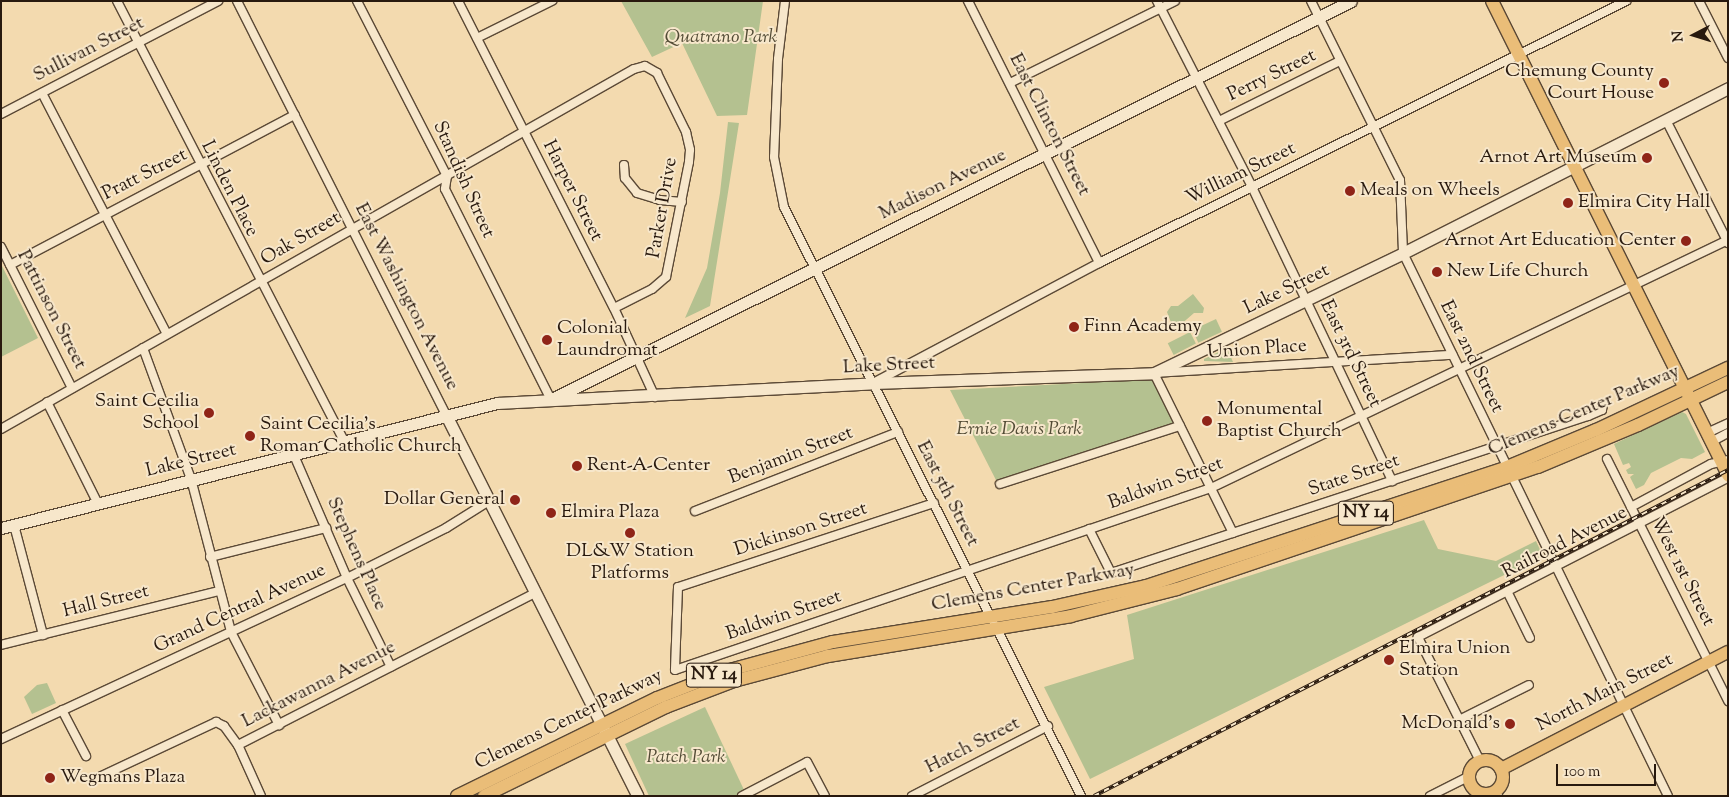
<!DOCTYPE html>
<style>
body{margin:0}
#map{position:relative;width:1729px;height:797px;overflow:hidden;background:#f3daaf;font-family:"Sorts Mill Goudy",serif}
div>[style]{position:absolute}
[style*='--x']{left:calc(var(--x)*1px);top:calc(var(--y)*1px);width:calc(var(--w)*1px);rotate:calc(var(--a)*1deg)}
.green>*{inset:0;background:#b4c190;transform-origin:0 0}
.roads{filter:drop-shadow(1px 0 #5b4936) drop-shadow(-1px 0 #5b4936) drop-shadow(0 1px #5b4936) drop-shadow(0 -1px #5b4936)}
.street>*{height:8px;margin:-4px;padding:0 4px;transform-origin:4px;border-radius:4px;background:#f7e7cb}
.secondary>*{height:11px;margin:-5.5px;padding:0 5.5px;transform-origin:5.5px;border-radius:5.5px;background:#f7e7cb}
.primary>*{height:12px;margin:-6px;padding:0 6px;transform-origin:6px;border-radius:6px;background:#eabd78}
.primary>.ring{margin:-6px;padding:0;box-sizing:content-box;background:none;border:12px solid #eabd78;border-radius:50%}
.rail>*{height:4px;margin-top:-2px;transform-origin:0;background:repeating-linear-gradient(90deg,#f7e7cb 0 5.5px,#28190e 0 11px);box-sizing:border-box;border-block:1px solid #28190e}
.dots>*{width:14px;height:14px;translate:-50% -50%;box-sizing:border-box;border:2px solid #f7e7cb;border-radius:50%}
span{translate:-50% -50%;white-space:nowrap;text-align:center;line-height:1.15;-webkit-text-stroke:4px #f7e7cb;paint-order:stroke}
.shield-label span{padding:1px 4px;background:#f7e7cb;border:1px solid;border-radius:4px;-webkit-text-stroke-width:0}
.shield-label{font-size:18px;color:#28190e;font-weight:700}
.park-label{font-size:19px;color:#524b35;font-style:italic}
.street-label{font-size:19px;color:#28190e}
.poi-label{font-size:19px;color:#28190e}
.right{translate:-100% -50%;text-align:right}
.left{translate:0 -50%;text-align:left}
.frame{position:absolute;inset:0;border:2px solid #28190e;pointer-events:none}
.north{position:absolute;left:1669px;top:10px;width:50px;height:50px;-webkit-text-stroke:4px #f7e7cb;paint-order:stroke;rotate:265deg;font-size:14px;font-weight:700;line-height:20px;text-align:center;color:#28190e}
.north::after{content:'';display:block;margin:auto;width:18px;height:22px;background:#28190e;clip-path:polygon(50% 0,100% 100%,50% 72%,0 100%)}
.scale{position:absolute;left:1556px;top:764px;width:100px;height:22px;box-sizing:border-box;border:2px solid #28190e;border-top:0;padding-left:6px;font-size:15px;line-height:18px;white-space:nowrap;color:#28190e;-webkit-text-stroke:4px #f7e7cb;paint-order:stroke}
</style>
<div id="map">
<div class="green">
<div style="clip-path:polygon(621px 1px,763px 1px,747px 115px,717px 116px,682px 43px,652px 57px)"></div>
<div style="clip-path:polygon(728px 122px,739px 123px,710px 306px,685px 318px,707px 268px,720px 193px)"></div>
<div style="clip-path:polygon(1px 264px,38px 338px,1px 357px)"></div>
<div style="clip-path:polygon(1193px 294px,1204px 308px,1203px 313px,1194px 313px,1179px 326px,1172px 325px,1167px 312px,1171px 306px,1178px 306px)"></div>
<div style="left:1216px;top:319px;width:14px;height:26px;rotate:65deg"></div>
<div style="left:1190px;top:332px;width:13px;height:25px;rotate:63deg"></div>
<div style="clip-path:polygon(1227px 348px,1233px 362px,1204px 361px,1204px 359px)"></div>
<div style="clip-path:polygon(1157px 379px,1180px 426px,997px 482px,950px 390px)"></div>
<div style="clip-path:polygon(1682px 412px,1686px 414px,1705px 452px,1692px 459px,1681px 458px,1651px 473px,1644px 485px,1636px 489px,1630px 477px,1634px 474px,1628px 474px,1626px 470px,1631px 467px,1629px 463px,1623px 465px,1614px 444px)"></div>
<div style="clip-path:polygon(1424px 520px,1438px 549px,1496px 561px,1536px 541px,1543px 556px,1090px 779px,1044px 687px,1134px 659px,1127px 615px)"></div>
<div style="clip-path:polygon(47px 683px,56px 703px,32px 714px,24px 697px,37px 685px)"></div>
<div style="clip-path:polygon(705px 707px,745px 792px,738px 796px,649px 796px,625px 744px)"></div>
</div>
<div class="roads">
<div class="street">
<div style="--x:117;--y:1;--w:495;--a:62.7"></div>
<div style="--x:237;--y:1;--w:466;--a:63.2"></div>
<div style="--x:357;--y:1;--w:197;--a:62.8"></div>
<div style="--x:447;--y:176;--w:13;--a:99"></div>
<div style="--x:445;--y:189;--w:236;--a:63.3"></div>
<div style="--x:458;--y:1;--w:344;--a:63.1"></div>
<div style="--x:614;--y:308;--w:98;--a:65.3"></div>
<div style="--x:785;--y:1;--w:58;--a:96.9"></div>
<div style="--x:778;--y:59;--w:98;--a:92.3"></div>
<div style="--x:774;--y:157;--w:51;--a:78.7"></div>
<div style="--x:784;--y:207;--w:660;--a:63.24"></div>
<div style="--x:968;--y:1;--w:293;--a:63.4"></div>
<div style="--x:1157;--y:1;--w:209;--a:62.9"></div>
<div style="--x:1252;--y:187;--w:326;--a:64.5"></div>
<div style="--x:1311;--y:1;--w:200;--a:63.6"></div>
<div style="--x:1400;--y:180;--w:73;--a:87.6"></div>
<div style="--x:1403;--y:253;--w:604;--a:63.99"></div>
<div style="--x:1699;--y:1;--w:64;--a:63"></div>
<div style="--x:477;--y:38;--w:84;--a:-26.3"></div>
<div style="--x:1010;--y:83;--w:184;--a:-26.4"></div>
<div style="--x:42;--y:93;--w:271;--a:62.6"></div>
<div style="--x:1;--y:114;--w:245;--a:-27.5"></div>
<div style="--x:1666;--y:120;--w:138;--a:63.2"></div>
<div style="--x:1219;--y:121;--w:135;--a:-26.4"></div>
<div style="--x:624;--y:165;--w:13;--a:86"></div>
<div style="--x:625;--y:178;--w:19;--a:51"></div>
<div style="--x:637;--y:193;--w:24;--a:17"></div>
<div style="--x:660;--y:200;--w:22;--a:5"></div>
<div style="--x:1;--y:247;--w:158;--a:63.3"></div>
<div style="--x:10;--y:265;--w:322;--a:-27.8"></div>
<div style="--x:143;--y:348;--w:140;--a:69.9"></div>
<div style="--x:191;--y:479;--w:158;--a:75.3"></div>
<div style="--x:231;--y:632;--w:105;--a:62.7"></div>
<div style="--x:877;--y:381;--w:251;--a:-28"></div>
<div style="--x:1099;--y:263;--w:589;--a:-26.43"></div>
<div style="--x:47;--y:402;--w:112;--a:63.4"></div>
<div style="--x:1;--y:429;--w:728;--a:-29.63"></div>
<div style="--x:634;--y:69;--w:11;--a:-15"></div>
<div style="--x:645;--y:66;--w:14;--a:30"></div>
<div style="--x:657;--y:73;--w:66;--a:63.8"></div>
<div style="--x:686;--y:132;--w:18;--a:77"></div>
<div style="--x:690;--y:150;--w:12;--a:95"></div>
<div style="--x:689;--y:162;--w:117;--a:101.3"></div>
<div style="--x:666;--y:277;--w:18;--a:139"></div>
<div style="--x:652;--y:289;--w:42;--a:153.4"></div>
<div style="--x:1707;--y:433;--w:23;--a:-25"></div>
<div style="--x:1711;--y:442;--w:19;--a:-28"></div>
<div style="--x:293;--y:453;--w:136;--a:66.6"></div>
<div style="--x:347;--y:578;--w:99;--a:63.7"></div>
<div style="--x:1607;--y:459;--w:271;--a:63.4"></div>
<div style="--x:1000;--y:484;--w:189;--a:-17.9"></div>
<div style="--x:934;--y:503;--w:269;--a:161.8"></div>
<div style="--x:678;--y:587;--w:83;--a:92.1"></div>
<div style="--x:675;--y:670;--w:566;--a:-18.76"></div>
<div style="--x:1211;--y:488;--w:573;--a:-25.63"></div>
<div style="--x:1631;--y:507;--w:91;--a:-28.3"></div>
<div style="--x:1711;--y:464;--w:17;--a:-13"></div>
<div style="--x:695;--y:511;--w:218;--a:-21.3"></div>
<div style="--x:14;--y:525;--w:114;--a:75.2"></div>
<div style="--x:1089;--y:529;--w:49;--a:63.4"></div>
<div style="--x:1111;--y:573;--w:502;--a:-18.22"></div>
<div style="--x:1588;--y:416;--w:15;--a:-23"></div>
<div style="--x:1602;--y:410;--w:5;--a:-79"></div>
<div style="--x:1233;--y:533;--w:178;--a:-116.3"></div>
<div style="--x:1154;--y:373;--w:299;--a:-3.5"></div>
<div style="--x:210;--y:557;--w:120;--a:-14"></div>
<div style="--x:1507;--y:591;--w:52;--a:63.9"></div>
<div style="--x:1;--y:645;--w:225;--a:-13.9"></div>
<div style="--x:62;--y:710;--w:52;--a:62.4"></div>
<div style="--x:1459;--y:720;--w:78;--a:-26.6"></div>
<div style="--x:1;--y:739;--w:382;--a:-25"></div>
<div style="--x:347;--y:578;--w:111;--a:-26.8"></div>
<div style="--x:446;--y:528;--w:51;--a:-32.1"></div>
<div style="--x:238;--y:745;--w:56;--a:65.7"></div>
<div style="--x:1480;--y:761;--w:139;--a:-116.6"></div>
<div style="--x:1418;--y:637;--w:348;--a:-27.2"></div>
<div style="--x:97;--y:778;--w:132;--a:-25.2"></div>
<div style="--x:216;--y:722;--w:9;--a:27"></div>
<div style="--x:224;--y:726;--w:24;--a:54"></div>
<div style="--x:238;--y:745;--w:334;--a:-27.1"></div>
<div style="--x:1495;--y:791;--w:6;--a:59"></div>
<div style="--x:742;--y:796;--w:73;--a:-27.6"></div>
<div style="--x:807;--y:762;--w:38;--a:62"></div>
<div style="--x:912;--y:796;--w:153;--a:-27.2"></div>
<div style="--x:1430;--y:796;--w:42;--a:-26.6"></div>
</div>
<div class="secondary">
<div style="--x:554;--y:398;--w:890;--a:-26.48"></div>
<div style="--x:447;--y:417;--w:424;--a:63.3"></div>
<div style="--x:1;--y:528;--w:512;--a:-14.14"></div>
<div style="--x:497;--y:403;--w:378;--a:-3"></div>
<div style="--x:874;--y:383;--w:280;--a:-2"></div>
<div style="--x:1154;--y:373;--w:276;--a:-25.7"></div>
<div style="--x:1403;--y:253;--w:364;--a:-26.9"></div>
</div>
<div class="primary">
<div style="--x:1492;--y:1;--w:530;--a:63.53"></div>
<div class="ring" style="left:1469px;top:760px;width:22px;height:22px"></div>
<div style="--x:1501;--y:769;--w:255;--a:-27.3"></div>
<div style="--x:457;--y:796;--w:223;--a:-26.1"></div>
<div style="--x:657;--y:698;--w:74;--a:-21.4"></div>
<div style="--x:726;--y:671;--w:111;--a:-15.2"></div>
<div style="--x:833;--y:642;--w:222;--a:-9.1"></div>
<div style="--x:1052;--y:607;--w:96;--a:-12.6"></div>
<div style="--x:1146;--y:586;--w:380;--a:-18.2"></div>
<div style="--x:1507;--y:467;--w:96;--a:-22.6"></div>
<div style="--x:1596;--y:430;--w:146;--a:-25.2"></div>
<div style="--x:484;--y:796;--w:203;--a:-26.1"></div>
<div style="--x:666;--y:707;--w:73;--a:-20.9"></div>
<div style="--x:734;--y:681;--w:97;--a:-14.9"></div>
<div style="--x:828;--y:656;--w:246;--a:-9.3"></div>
<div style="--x:1071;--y:616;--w:109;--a:-14.3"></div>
<div style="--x:1177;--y:589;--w:381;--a:-18.7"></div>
<div style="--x:1538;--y:467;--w:108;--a:-22.8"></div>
<div style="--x:1638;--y:425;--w:100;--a:-25.5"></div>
</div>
</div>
<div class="rail">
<div style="--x:1094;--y:796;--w:713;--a:-27.21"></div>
</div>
<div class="dots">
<div style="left:1664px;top:83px;background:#8f2418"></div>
<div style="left:1647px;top:158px;background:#8f2418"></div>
<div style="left:1350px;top:191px;background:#8f2418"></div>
<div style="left:1568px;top:203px;background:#8f2418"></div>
<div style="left:1686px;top:241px;background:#8f2418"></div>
<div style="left:1437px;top:272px;background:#8f2418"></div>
<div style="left:1074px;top:327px;background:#8f2418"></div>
<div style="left:547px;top:340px;background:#8f2418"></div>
<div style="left:209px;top:413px;background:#8f2418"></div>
<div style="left:1207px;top:421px;background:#8f2418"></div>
<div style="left:250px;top:436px;background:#8f2418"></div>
<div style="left:577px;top:466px;background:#8f2418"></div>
<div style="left:515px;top:500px;background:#8f2418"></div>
<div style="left:551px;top:513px;background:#8f2418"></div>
<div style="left:630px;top:533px;background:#8f2418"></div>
<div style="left:1389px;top:660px;background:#8f2418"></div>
<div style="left:1510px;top:724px;background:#8f2418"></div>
<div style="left:50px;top:778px;background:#8f2418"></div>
</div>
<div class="shield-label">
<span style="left:1366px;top:513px">NY 14</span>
<span style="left:714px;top:675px">NY 14</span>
</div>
<div class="park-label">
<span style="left:721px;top:38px">Quatrano Park</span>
<span style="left:1019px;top:430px">Ernie Davis Park</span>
<span style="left:686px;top:758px">Patch Park</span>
</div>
<div class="street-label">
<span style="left:89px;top:50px;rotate:-27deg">Sullivan Street</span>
<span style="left:1272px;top:76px;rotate:-26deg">Perry Street</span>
<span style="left:1049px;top:125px;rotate:63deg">East Clinton Street</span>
<span style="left:1241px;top:174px;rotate:-26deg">William Street</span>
<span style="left:145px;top:175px;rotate:-27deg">Pratt Street</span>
<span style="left:463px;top:180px;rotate:66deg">Standish Street</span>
<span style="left:943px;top:185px;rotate:-26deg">Madison Avenue</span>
<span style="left:229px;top:189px;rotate:63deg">Linden Place</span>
<span style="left:572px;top:191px;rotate:63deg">Harper Street</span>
<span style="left:663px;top:208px;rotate:-80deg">Parker Drive</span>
<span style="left:301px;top:239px;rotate:-30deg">Oak Street</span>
<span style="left:1287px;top:290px;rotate:-26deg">Lake Street</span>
<span style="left:406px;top:297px;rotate:63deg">East Washington Avenue</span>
<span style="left:51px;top:310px;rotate:63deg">Pattinson Street</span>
<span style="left:1257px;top:350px;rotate:-4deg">Union Place</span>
<span style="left:1350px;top:354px;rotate:64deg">East 3rd Street</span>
<span style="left:1471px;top:357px;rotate:64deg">East 2nd Street</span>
<span style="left:889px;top:366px;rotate:-3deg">Lake Street</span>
<span style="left:1584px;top:411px;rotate:-23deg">Clemens Center Parkway</span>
<span style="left:791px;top:456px;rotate:-21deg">Benjamin Street</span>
<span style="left:191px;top:461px;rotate:-14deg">Lake Street</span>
<span style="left:1354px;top:476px;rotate:-19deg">State Street</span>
<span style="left:1166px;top:484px;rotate:-20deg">Baldwin Street</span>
<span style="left:947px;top:494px;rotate:63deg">East 5th Street</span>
<span style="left:801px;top:530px;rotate:-18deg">Dickinson Street</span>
<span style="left:1565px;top:543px;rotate:-27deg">Railroad Avenue</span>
<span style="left:356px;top:554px;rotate:66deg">Stephens Place</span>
<span style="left:1682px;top:572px;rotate:63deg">West 1st Street</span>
<span style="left:1033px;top:588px;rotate:-10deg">Clemens Center Parkway</span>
<span style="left:106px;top:602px;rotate:-14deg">Hall Street</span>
<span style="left:240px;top:609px;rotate:-25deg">Grand Central Avenue</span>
<span style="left:784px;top:616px;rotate:-19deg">Baldwin Street</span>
<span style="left:319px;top:685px;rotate:-27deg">Lackawanna Avenue</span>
<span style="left:1605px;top:693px;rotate:-27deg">North Main Street</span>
<span style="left:569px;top:720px;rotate:-26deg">Clemens Center Parkway</span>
<span style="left:973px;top:746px;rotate:-27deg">Hatch Street</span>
</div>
<div class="poi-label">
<span class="right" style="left:1654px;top:83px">Chemung County<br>Court House</span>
<span class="right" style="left:1637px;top:158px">Arnot Art Museum</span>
<span class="left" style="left:1360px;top:191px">Meals on Wheels</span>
<span class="left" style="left:1578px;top:203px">Elmira City Hall</span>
<span class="right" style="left:1676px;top:241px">Arnot Art Education Center</span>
<span class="left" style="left:1447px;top:272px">New Life Church</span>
<span class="left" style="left:1084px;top:327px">Finn Academy</span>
<span class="left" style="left:557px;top:340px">Colonial<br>Laundromat</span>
<span class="right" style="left:199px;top:413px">Saint Cecilia<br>School</span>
<span class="left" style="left:1217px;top:421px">Monumental<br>Baptist Church</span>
<span class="left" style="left:260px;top:436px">Saint Cecilia's<br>Roman Catholic Church</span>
<span class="left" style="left:587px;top:466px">Rent-A-Center</span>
<span class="right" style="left:505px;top:500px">Dollar General</span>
<span class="left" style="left:561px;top:513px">Elmira Plaza</span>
<span style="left:630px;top:563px">DL&amp;W Station<br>Platforms</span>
<span class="left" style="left:1399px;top:660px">Elmira Union<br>Station</span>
<span class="right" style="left:1500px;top:724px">McDonald's</span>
<span class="left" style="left:60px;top:778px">Wegmans Plaza</span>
</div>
<div class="frame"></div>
<div class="north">N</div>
<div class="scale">100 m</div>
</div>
